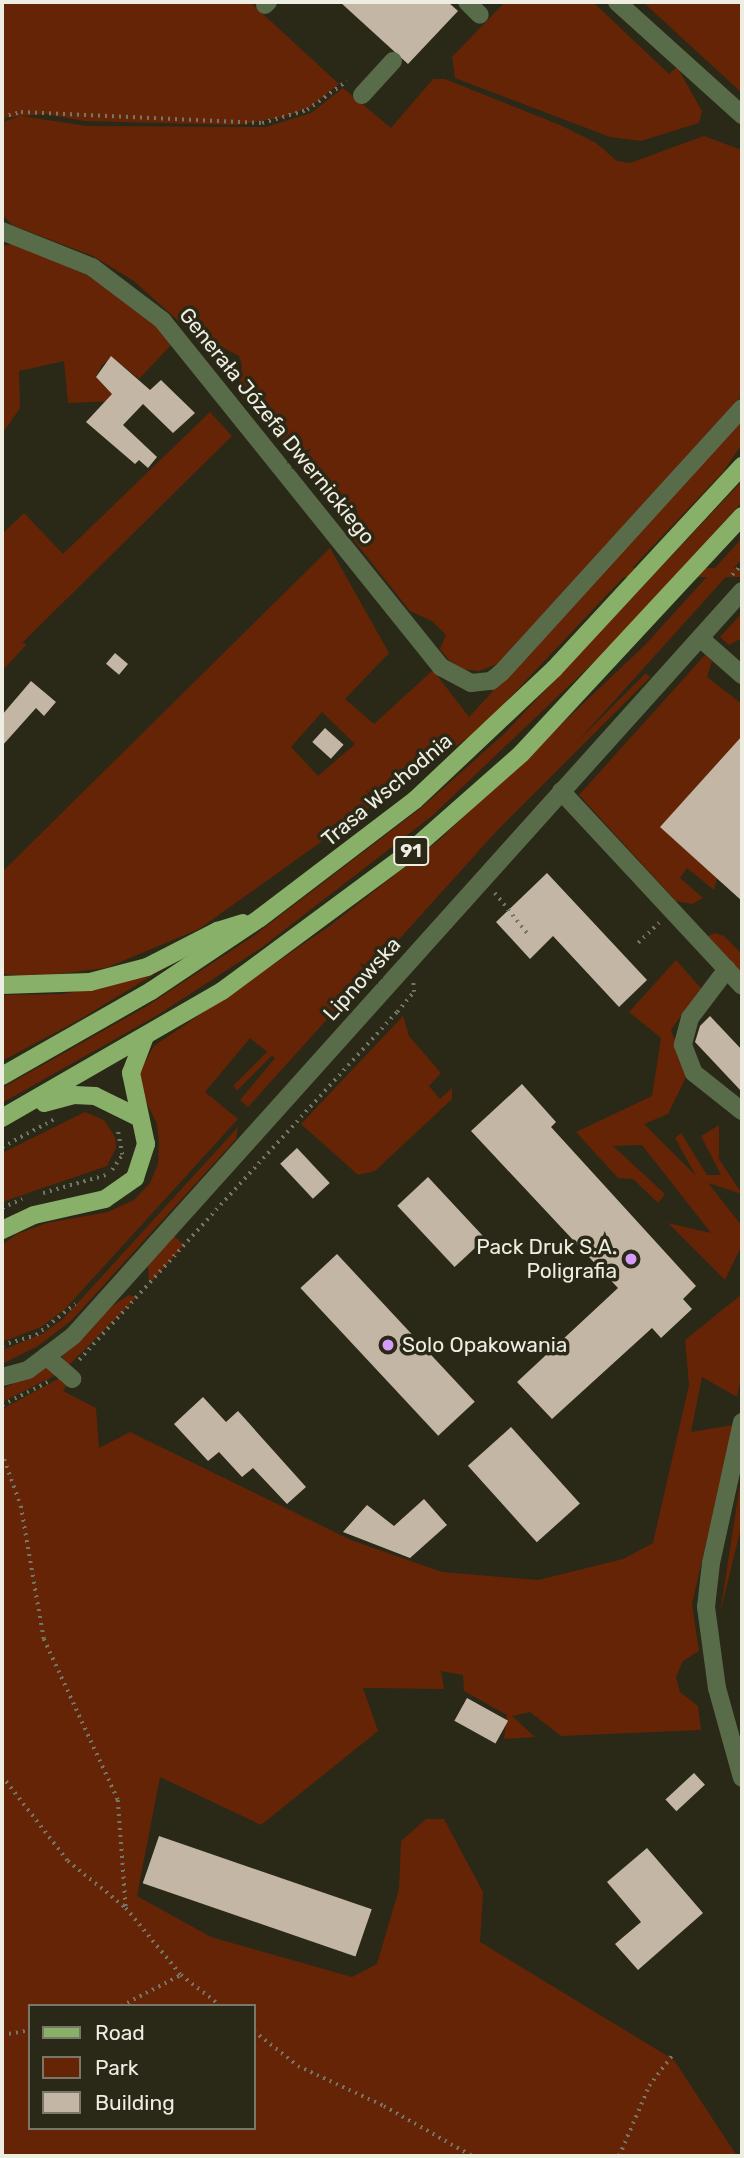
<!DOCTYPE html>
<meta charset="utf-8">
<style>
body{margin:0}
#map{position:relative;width:744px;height:2158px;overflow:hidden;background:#2a2817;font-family:Rubik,sans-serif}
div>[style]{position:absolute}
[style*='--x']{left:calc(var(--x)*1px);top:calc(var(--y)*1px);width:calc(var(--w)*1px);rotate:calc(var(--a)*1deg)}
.green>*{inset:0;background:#652406;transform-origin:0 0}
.building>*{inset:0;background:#c4b6a4;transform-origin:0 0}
.path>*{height:3.5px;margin-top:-1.75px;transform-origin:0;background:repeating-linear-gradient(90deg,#777566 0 2px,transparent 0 7px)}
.minor>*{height:18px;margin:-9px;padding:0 9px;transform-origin:9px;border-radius:9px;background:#586c4a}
.major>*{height:18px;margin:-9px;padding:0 9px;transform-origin:9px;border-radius:9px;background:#88b069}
.dots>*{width:19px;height:19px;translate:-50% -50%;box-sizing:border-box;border:4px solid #2a2817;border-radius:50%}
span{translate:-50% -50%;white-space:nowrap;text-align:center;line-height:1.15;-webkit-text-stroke:7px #2a2817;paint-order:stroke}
.shield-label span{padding:2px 5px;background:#2a2817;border:2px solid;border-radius:5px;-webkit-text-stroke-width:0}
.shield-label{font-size:19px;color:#eeede2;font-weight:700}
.street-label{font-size:21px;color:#eeede2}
.poi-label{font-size:21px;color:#eeede2}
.right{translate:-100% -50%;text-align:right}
.left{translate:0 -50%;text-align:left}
.frame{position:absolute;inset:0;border:4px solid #eeede2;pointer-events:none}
.legend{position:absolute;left:28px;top:2004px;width:228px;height:126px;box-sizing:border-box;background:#2a2817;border:2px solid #787768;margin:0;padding:9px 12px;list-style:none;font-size:21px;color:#eeede2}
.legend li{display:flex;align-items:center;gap:14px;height:35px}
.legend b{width:35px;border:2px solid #787768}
</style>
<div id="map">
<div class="green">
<div style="clip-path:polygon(2px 2px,250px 2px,339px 84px,310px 107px,284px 117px,238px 125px,84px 121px,45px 114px,2px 118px)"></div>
<div style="clip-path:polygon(505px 2px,593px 2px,669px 74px,677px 67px,702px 111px,699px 123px,641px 141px,610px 137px,455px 78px,452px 57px)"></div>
<div style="clip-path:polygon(643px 2px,742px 2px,742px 93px)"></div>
<div style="clip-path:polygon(433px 79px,445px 79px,560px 125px,596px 143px,617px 161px,630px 163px,704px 136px,742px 150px,742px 395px,497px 664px,479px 671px,462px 669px,449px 660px,440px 649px,446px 635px,432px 621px,410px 611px,345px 529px,358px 511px,311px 472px,237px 392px,242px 366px,239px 356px,185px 327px,134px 281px,93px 256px,12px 225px,2px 214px,2px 122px,21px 116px,87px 126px,266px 127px,311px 113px,343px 88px,391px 128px)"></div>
<div style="clip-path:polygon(14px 244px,98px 280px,129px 300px,173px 343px,139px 379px,112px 357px,101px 366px,96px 377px,107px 389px,111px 386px,116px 401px,68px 403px,64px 361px,19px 371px,20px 408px,2px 434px,2px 246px)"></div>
<div style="clip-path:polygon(210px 412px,232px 436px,22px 643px,27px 644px,2px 671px,2px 534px,24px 513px,63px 554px)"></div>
<div style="clip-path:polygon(evenodd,742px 420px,742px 444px,723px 472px,480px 729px,199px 929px,106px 968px,33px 977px,2px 974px,2px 872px,330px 548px,389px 653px,345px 699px,374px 724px,433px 670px,469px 717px,742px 420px,322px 712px,355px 744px,318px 776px,291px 747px,322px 712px)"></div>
<div style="clip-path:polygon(742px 481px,742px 502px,615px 642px,432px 816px,261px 948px,156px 1016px,2px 1103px,2px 1088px,147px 1006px,252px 937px,421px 808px,505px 733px)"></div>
<div style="clip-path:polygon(742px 538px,742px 559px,248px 1107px,240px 1100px,275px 1058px,250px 1038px,205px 1092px,238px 1119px,65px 1309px,41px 1327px,2px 1342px,2px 1245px,17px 1234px,47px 1223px,108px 1212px,134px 1200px,150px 1183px,158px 1164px,159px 1144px,157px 1124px,139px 1087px,139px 1072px,154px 1046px,331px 925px,438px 841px,645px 645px)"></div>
<div style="left:742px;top:568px;width:9px;height:132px;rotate:90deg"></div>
<div style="clip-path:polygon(742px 613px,742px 638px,729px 645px,720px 637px)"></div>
<div style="clip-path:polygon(705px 655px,712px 661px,707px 677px,742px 704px,742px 736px,660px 827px,717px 878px,714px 890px,687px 868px,680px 878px,703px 898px,692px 904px,676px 901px,579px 795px)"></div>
<div style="left:646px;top:673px;width:6px;height:584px;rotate:45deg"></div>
<div style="clip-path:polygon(715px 933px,724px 936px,742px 954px,742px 974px,708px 936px)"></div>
<div style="clip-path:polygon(676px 960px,701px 988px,671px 1030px,688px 1073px,668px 1114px,644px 1124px,696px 1176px,675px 1138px,681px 1133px,707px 1175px,721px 1175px,701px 1136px,719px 1125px,719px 1159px,742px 1194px,708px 1183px,742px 1226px,742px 1245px,725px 1280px,668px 1223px,711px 1233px,642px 1145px,613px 1146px,665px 1194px,658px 1203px,633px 1179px,618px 1178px,576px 1132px,652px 1096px,661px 1038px,629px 1012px)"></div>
<div style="clip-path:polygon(171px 964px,77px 1021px,2px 1061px,2px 995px,63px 994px,121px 983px)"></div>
<div style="clip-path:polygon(403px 1016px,409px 1036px,441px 1073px,429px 1086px,440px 1099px,452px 1088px,452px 1099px,375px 1171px,358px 1175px,301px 1124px)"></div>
<div style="clip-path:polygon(85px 1112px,104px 1120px,115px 1137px,116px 1148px,107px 1166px,2px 1202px,2px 1153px)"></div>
<div style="clip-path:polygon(238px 1127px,236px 1139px,72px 1320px,38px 1346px,2px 1364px,2px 1350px,42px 1334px,63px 1319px)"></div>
<div style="clip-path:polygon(173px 1235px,184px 1245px,149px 1284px,148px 1265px)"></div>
<div style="clip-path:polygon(evenodd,742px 1294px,742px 1372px,737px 1397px,702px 1377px,691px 1432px,733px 1425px,692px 1604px,699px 1651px,683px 1661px,676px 1677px,680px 1692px,698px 1706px,701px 1730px,561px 1736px,530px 1712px,512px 1716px,535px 1737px,504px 1739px,507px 1715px,464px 1691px,463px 1675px,441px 1671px,444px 1689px,363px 1688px,378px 1731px,261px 1825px,160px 1777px,137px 1896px,211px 1937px,352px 1977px,377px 1964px,399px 1889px,401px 1841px,426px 1819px,444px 1819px,483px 1892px,480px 1942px,674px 2060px,737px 2156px,2px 2156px,2px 1409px,60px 1378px,69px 1383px,63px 1391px,96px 1408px,99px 1448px,130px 1432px,351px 1540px,442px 1572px,538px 1580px,623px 1559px,653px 1543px,689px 1385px,685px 1340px,742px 1294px,30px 2006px,254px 2006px,254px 2128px,30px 2128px,30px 2006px)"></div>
<div style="clip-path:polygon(129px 1295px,137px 1297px,67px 1367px,62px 1356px,109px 1308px)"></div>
<div style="clip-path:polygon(47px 1367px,58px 1374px,2px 1402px,2px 1389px)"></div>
<div style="clip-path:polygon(742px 1471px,742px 1523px,720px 1614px)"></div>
</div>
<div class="building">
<div style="clip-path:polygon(340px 2px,448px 2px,458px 11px,408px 64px)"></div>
<div style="clip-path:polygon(111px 356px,150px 390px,161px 380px,195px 413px,173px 433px,143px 404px,123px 425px,157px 457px,148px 468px,139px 460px,135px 464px,86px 422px,112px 394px,96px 377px)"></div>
<div style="left:115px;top:653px;width:17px;height:14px;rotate:40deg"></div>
<div style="clip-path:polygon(31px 681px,56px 702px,44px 716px,36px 708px,2px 746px,2px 715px)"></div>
<div style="left:325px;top:728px;width:25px;height:19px;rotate:42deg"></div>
<div style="clip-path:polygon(742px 736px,742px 901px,660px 827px)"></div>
<div style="clip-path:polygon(547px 873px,647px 980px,619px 1007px,553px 936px,530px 959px,496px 922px)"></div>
<div style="clip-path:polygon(710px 1016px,742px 1050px,742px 1092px,695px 1042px,700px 1026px)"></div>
<div style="clip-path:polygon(522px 1084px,556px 1122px,551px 1127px,696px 1286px,683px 1299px,692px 1309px,661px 1338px,652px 1328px,552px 1419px,517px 1382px,618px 1288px,471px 1131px)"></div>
<div style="left:297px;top:1148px;width:48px;height:23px;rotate:47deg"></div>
<div style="left:428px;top:1177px;width:84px;height:42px;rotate:47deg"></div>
<div style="left:337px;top:1254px;width:202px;height:50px;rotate:47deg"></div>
<div style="clip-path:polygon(203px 1397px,226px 1422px,238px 1411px,306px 1487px,287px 1504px,253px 1468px,242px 1477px,219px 1452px,208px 1461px,174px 1424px)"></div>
<div style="left:511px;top:1427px;width:103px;height:58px;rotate:48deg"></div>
<div style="clip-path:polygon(424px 1499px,447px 1525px,410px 1558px,343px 1532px,367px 1505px,394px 1526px)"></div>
<div style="left:467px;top:1698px;width:47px;height:26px;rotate:29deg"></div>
<div style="left:694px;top:1773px;width:16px;height:39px;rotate:47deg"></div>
<div style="left:159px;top:1836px;width:225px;height:50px;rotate:19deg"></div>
<div style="clip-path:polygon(647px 1848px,703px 1913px,638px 1970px,615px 1944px,641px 1922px,607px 1882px)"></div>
</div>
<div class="path">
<div style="--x:2;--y:117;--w:20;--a:-15"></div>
<div style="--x:21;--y:112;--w:241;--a:2.6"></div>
<div style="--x:262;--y:123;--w:47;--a:-16.1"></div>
<div style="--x:307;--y:110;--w:49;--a:-35.9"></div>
<div style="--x:732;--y:575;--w:15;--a:-48"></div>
<div style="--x:495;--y:893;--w:53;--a:51.2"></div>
<div style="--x:638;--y:943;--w:29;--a:-44"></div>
<div style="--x:2;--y:1147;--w:58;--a:-27.9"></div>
<div style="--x:112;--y:1170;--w:18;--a:-56"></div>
<div style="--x:122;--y:1155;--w:28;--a:-100"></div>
<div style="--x:43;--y:1193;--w:66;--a:-15.9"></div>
<div style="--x:2;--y:1208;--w:22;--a:-24"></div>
<div style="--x:2;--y:1345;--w:35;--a:-16"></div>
<div style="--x:36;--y:1335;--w:50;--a:-38.5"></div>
<div style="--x:79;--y:1360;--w:471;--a:-47.6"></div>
<div style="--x:397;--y:1012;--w:26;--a:-50"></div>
<div style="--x:414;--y:992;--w:9;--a:-96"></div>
<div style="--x:2;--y:1405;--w:54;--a:-26.6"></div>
<div style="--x:2;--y:1453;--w:56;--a:70.3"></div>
<div style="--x:21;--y:1506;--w:135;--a:80.2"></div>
<div style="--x:44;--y:1639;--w:177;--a:65.3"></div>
<div style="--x:118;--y:1800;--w:108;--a:85.8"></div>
<div style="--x:126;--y:1908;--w:87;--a:50.6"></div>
<div style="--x:181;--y:1975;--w:51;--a:37.8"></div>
<div style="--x:2;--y:1776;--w:108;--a:52.2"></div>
<div style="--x:68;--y:1861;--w:75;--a:39"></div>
<div style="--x:121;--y:2006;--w:68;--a:-27.3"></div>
<div style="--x:254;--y:2031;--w:56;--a:38.5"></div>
<div style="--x:298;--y:2066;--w:95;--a:24.9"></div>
<div style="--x:384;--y:2106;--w:101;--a:29.6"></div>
<div style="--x:2;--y:2035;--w:28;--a:-10"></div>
<div style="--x:619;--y:2156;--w:76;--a:-66.8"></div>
<div style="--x:649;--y:2086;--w:40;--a:-53"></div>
</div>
<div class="minor">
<div style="--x:467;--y:2;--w:18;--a:45"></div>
<div style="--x:617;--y:2;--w:169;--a:42.1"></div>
<div style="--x:265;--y:5;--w:4;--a:-45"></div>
<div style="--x:362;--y:95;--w:46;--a:-47.6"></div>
<div style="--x:2;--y:231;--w:97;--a:21.8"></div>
<div style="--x:92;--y:267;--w:88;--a:37.1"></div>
<div style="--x:162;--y:320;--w:445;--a:51.2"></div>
<div style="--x:441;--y:667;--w:34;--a:28"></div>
<div style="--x:471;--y:683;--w:20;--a:-6"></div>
<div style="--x:491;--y:681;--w:13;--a:-39"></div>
<div style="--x:501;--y:673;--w:358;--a:-47.7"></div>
<div style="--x:700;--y:638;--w:56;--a:41.4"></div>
<div style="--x:561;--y:791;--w:266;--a:47.1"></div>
<div style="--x:727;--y:969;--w:61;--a:127.1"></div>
<div style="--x:690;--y:1018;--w:28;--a:105"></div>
<div style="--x:683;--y:1045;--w:30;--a:69"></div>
<div style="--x:694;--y:1073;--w:61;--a:38.4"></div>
<div style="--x:46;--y:1356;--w:35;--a:41"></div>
<div style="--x:2;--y:1377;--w:27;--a:-15"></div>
<div style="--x:28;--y:1370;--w:56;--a:-37.1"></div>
<div style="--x:73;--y:1336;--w:1001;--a:-48.08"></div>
<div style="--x:742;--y:1422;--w:144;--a:102.4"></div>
<div style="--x:711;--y:1563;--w:44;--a:96.5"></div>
<div style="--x:706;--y:1607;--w:82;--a:82.3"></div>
<div style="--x:717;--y:1688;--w:93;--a:74.5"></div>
</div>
<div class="major">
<div style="--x:2;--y:985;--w:88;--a:-2"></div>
<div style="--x:90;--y:982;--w:59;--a:-14.7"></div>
<div style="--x:147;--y:967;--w:79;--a:-27.2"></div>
<div style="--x:217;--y:931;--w:27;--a:-17"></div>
<div style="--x:2;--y:1076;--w:172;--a:-29.7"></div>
<div style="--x:151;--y:991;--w:131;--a:-33.8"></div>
<div style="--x:260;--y:918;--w:195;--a:-37.3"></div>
<div style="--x:415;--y:800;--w:191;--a:-43.3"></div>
<div style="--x:554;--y:669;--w:277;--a:-47.2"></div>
<div style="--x:44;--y:1103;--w:31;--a:-15"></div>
<div style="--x:74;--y:1095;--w:21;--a:3"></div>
<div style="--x:95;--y:1096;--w:48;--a:26"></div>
<div style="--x:2;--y:1118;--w:254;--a:-30"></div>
<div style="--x:222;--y:991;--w:235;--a:-36.5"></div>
<div style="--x:411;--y:851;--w:147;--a:-41.4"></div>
<div style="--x:521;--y:754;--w:325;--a:-47.1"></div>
<div style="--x:2;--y:1230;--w:35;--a:-25"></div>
<div style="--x:34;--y:1215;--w:73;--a:-12.7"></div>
<div style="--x:105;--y:1199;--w:37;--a:-35"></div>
<div style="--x:135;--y:1178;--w:36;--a:-72"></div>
<div style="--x:146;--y:1144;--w:73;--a:-101.9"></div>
<div style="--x:131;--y:1073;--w:39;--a:-69"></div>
</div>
<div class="dots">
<div style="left:631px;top:1259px;background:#d59cfb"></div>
<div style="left:388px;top:1345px;background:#d59cfb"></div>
</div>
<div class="shield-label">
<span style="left:411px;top:851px">91</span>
</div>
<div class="street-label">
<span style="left:277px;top:426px;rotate:51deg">Generała Józefa Dwernickiego</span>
<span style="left:387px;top:790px;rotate:-40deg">Trasa Wschodnia</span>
<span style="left:362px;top:979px;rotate:-48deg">Lipnowska</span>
</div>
<div class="poi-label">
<span class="right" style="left:617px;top:1259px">Pack Druk S.A.<br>Poligrafia</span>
<span class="left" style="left:402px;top:1345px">Solo Opakowania</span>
</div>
<div class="frame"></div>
<ul class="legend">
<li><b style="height:9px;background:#88b069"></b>Road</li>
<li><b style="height:19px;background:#652406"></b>Park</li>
<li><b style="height:19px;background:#c4b6a4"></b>Building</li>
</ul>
</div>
